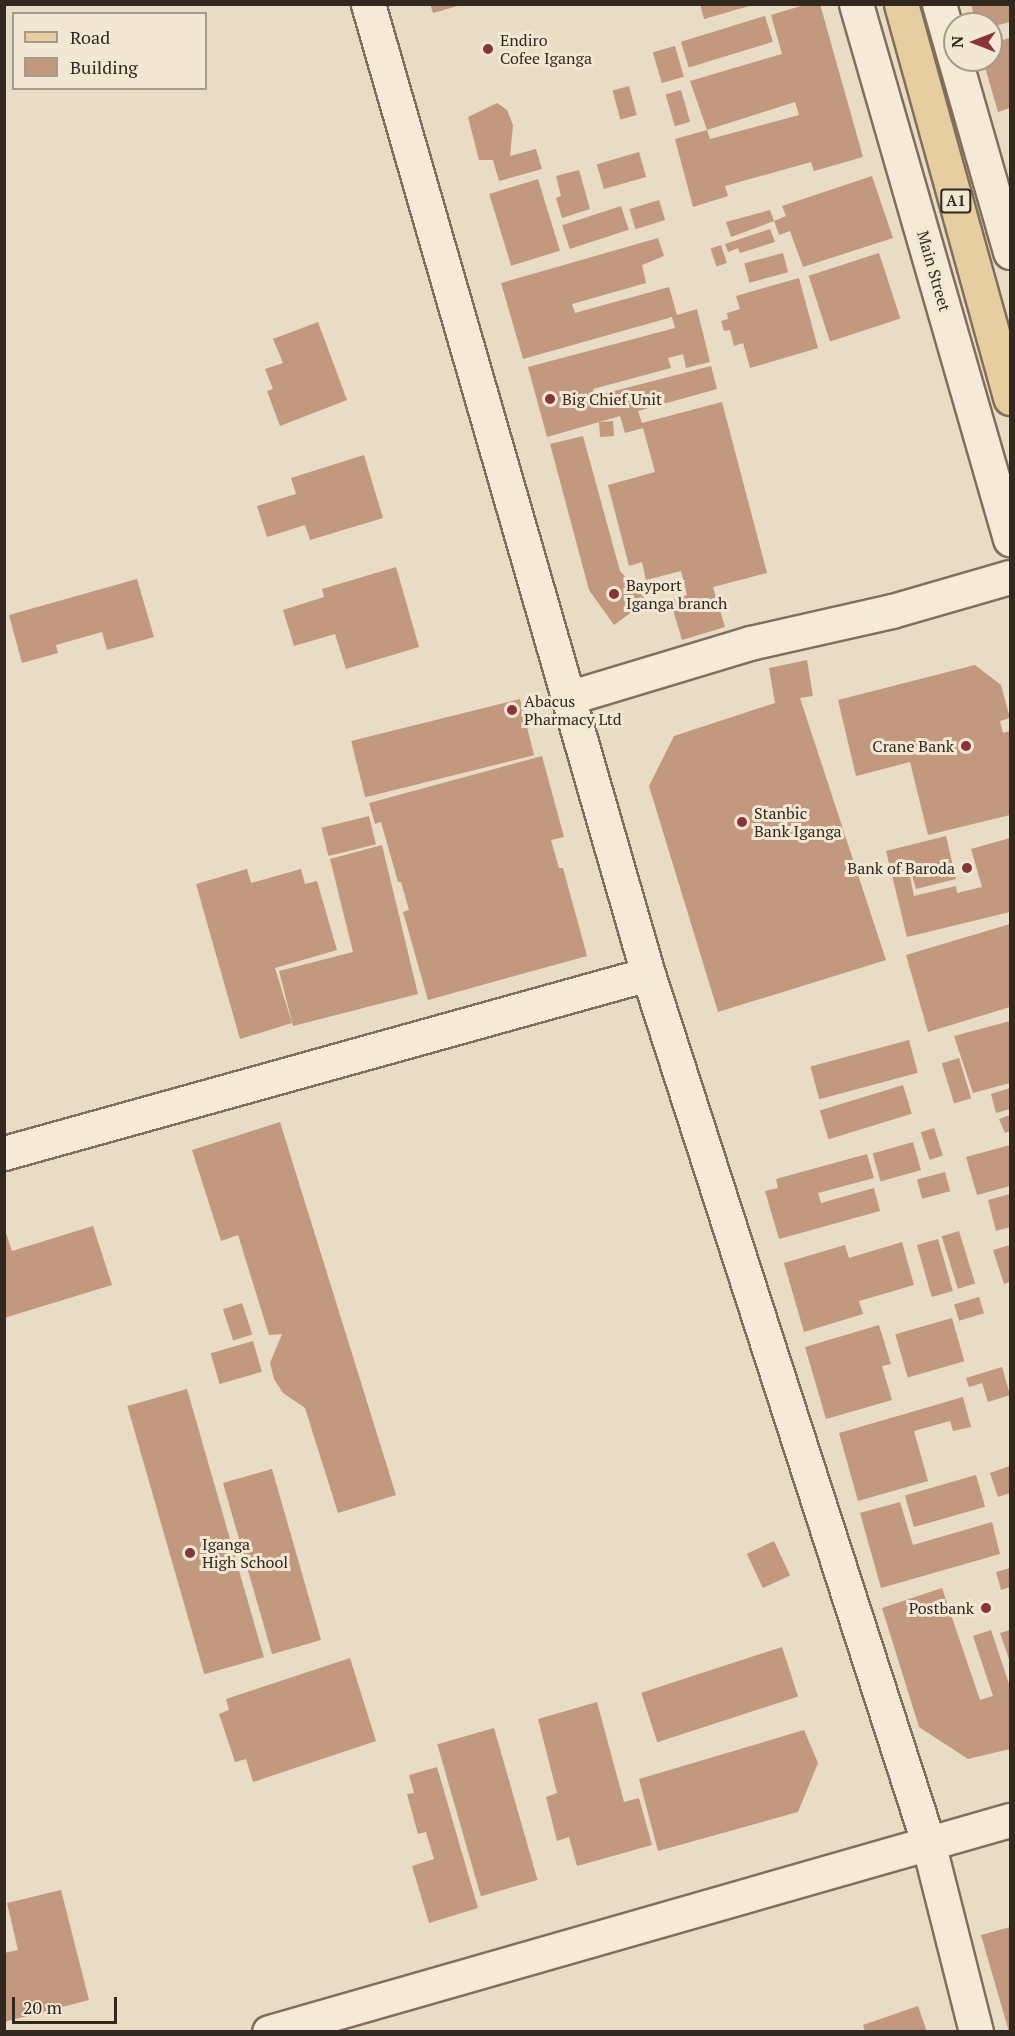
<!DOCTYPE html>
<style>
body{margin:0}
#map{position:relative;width:1015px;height:2036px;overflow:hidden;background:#e8dcc5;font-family:"PT Serif",serif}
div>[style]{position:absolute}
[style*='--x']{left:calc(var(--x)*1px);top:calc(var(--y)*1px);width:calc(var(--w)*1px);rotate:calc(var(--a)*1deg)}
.building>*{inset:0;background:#c2987f;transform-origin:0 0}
.roads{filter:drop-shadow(2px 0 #816f5d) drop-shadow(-2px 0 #816f5d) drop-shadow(0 2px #816f5d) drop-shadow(0 -2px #816f5d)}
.street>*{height:33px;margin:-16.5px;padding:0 16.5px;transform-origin:16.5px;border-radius:16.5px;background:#f4ead7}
.primary>*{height:33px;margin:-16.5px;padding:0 16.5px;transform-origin:16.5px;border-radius:16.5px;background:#e7cea1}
.dots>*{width:16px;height:16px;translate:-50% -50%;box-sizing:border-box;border:3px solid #f1e7d3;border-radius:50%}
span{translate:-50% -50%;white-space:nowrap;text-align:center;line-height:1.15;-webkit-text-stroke:6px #f1e7d3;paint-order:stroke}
.shield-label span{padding:2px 4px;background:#f1e7d3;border:2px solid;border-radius:4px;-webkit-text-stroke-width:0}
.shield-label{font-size:15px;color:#33281f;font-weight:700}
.poi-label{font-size:16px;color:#33281f}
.left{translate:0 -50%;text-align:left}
.right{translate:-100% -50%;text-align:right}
.street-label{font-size:16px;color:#33281f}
.frame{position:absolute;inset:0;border:6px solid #33281f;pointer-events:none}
.legend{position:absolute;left:12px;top:12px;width:195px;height:78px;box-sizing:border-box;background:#f1e7d3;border:2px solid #a59b8b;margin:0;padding:8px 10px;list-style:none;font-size:18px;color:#33281f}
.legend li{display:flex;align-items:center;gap:12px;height:30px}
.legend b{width:30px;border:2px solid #a59b8b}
.north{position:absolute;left:943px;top:12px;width:60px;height:60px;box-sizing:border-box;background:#f1e7d3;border:2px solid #a59b8b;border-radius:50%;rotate:270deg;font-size:16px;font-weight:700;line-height:24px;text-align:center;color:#33281f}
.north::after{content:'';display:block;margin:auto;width:21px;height:27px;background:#883539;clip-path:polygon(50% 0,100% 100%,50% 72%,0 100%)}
.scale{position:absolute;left:12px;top:1997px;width:105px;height:27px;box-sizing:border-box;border:3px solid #33281f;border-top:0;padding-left:8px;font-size:18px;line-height:21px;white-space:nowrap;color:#33281f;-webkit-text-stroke:4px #f1e7d3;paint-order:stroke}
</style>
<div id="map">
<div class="building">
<div style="clip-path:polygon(430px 4px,461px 4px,461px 5px,433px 13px)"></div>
<div style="clip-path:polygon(700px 4px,753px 4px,753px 5px,704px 19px)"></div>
<div style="clip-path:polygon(807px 4px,820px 4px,863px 157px,814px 171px,811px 162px,725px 186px,728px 196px,693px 207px,675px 139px,707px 130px,710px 139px,799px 115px,795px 102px,707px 130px,690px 81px,782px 54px,771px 15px)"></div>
<div style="clip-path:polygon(971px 4px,1010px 4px,1010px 22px,991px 27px,991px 24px,976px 24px)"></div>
<div style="left:765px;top:16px;width:27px;height:88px;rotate:73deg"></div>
<div style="clip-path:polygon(1010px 38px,1010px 108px,998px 112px,983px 60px,991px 60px,991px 43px)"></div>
<div style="left:675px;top:46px;width:32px;height:23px;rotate:74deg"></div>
<div style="left:629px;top:86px;width:30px;height:17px;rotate:75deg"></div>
<div style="left:681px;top:90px;width:33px;height:16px;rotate:74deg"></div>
<div style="clip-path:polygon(497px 103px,507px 110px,513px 125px,510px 156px,536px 149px,542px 169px,499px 181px,493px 160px,479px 160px,468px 117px)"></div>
<div style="left:639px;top:152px;width:26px;height:44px;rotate:74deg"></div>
<div style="clip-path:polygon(579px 170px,590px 209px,562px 218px,556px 198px,561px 196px,556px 176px)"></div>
<div style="clip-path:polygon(872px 176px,893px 238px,803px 267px,790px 231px,779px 235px,774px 221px,786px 216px,782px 206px)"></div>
<div style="left:538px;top:179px;width:75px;height:51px;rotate:73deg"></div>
<div style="left:659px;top:200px;width:21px;height:31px;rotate:73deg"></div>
<div style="left:621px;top:206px;width:25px;height:62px;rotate:72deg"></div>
<div style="clip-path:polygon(770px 210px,774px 221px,731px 237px,726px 222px)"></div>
<div style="clip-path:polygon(770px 229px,775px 242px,740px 253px,738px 248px,728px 252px,725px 244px)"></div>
<div style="clip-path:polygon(658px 238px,664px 256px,642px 265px,646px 283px,572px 304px,575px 313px,669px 287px,677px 315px,697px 309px,710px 362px,686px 368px,683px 354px,668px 358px,671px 368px,593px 389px,595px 396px,711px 366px,717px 389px,638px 411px,642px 423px,722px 402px,767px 573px,713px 587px,725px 627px,682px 640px,670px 600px,687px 595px,681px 571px,646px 580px,642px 562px,629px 566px,608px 485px,655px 472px,643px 428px,625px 433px,620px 416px,547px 437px,528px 367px,675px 328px,672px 317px,523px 359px,501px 283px)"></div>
<div style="left:721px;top:245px;width:19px;height:11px;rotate:72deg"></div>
<div style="left:783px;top:253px;width:20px;height:40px;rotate:75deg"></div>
<div style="left:879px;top:253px;width:69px;height:74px;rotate:72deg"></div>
<div style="clip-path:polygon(799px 278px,818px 348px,750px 368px,743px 343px,734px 346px,730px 330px,724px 331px,721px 321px,728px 319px,727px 313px,740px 309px,736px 296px)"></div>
<div style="clip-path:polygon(318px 322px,347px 400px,280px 426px,267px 391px,273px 389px,265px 369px,283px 363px,273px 339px)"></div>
<div style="left:613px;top:421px;width:15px;height:14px;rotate:86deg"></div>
<div style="clip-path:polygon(583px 436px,620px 571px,647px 601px,614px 625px,589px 590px,550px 444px)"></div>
<div style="clip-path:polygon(364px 455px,383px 518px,310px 540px,305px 525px,267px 537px,257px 506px,296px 494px,291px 478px)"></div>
<div style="clip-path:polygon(396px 567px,419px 647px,346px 669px,335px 634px,294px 646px,283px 610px,324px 597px,322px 589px)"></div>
<div style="clip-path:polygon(137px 579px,154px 637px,107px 650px,102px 632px,56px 645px,58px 653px,22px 663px,9px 615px)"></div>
<div style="clip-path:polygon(807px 660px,813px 696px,800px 698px,886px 960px,718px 1012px,649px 786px,674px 736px,775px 703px,769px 668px)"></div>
<div style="clip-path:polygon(975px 665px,1001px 685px,1010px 718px,1000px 721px,1003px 733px,1010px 731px,1010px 815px,928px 835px,910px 762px,856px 776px,838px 700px)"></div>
<div style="left:520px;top:699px;width:58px;height:174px;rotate:76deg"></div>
<div style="clip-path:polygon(542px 756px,564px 837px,551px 840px,559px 868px,563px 868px,587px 956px,428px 1000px,403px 912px,409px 910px,401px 882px,398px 882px,381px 822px,375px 824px,369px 803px)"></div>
<div style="left:369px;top:816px;width:29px;height:49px;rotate:76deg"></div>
<div style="clip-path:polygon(946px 836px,956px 879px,916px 889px,911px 871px,909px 872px,914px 896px,956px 886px,957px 893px,982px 887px,971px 849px,1010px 838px,1010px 912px,907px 937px,886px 851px)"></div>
<div style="clip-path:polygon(382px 845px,418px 994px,293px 1026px,279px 971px,353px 952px,330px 859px)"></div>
<div style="clip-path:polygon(247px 869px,251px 883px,301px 869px,305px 884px,317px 881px,337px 950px,275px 968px,292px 1023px,240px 1039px,196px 884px)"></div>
<div style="clip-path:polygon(1010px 924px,1010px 1007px,928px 1032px,906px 955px)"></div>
<div style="clip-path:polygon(1010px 1021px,1010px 1083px,973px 1093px,954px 1036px)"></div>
<div style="left:909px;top:1040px;width:34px;height:102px;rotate:75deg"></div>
<div style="left:959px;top:1058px;width:42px;height:18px;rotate:73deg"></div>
<div style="left:903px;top:1085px;width:30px;height:87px;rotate:73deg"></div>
<div style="clip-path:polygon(1010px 1088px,1010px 1109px,996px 1113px,991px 1094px)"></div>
<div style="clip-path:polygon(1010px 1115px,1010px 1131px,1005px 1133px,999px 1119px)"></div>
<div style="clip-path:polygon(280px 1122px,396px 1495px,338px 1513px,305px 1408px,283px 1393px,274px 1379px,270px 1363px,282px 1334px,269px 1335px,238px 1235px,221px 1241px,192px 1150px)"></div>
<div style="left:934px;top:1128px;width:29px;height:14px;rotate:72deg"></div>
<div style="left:913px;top:1142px;width:29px;height:42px;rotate:74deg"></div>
<div style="clip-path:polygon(1010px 1145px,1010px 1186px,977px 1195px,966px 1157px)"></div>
<div style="clip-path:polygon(867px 1154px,874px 1178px,818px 1193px,821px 1203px,874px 1188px,880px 1211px,779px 1239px,765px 1191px,778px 1188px,776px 1179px)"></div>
<div style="left:945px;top:1172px;width:20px;height:29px;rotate:75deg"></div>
<div style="clip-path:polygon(1010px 1194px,1010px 1227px,996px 1231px,988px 1200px)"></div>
<div style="clip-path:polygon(93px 1226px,112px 1285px,4px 1318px,4px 1227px,12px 1251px)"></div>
<div style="left:959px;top:1231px;width:55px;height:18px;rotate:73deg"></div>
<div style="left:938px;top:1239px;width:54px;height:22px;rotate:74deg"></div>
<div style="clip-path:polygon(902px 1242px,914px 1285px,859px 1301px,863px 1314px,804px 1332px,784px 1263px,845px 1245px,849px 1258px)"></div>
<div style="clip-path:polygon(1010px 1245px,1010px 1282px,1004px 1284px,993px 1250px)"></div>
<div style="left:979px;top:1297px;width:17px;height:26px;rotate:73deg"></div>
<div style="left:242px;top:1303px;width:33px;height:20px;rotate:72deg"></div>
<div style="left:952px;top:1318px;width:45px;height:59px;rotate:74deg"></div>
<div style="clip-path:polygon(879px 1325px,891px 1364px,882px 1366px,892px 1400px,826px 1419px,805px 1347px)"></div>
<div style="left:253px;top:1341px;width:32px;height:44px;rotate:74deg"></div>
<div style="clip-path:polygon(1002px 1367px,1010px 1395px,988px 1402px,982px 1383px,969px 1387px,966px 1378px)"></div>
<div style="left:187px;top:1389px;width:279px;height:62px;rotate:74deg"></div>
<div style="clip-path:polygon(963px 1397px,971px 1427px,953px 1431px,950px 1421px,914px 1431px,928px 1481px,858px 1501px,839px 1433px)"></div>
<div style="clip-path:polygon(1010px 1466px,1010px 1493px,998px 1497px,990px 1473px)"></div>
<div style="left:272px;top:1469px;width:178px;height:51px;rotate:74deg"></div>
<div style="left:976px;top:1475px;width:33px;height:74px;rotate:74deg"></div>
<div style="clip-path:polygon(900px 1502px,913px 1545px,992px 1522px,1000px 1554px,881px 1588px,860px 1513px)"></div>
<div style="left:774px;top:1541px;width:38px;height:30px;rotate:65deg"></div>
<div style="clip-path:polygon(1010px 1568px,1010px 1587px,1001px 1590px,996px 1572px)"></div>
<div style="clip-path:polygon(942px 1588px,980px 1700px,993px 1696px,973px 1636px,991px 1630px,1010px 1687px,1010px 1749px,968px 1759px,919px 1727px,882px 1608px)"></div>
<div style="clip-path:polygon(1010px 1630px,1010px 1662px,1000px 1633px)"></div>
<div style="left:782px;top:1647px;width:52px;height:148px;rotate:72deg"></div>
<div style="clip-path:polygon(350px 1658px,376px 1741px,253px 1782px,246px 1759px,235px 1762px,219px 1714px,229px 1710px,226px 1699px)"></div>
<div style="clip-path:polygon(597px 1702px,624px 1802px,639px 1798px,652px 1845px,577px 1866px,569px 1837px,557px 1841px,546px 1797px,557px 1793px,538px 1719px)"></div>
<div style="left:494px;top:1728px;width:158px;height:59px;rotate:74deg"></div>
<div style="clip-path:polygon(804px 1730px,818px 1763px,798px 1812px,658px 1851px,639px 1779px)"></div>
<div style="clip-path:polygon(437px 1767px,478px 1908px,429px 1923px,412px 1866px,434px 1859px,426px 1832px,418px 1834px,407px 1794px,414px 1793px,409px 1775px)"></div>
<div style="clip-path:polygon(61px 1890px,89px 2000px,4px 2022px,4px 1953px,18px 1950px,7px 1903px)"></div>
<div style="clip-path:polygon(1010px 1927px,1010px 2032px,1009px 2032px,981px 1935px)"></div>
<div style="clip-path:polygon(918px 2006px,927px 2032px,865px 2032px,863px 2025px)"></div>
</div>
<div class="roads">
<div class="street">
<div style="--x:368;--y:4;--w:1010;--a:73.9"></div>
<div style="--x:648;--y:974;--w:912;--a:72.12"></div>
<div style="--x:928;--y:1842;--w:196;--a:75.8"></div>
<div style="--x:856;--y:4;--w:557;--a:73.94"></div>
<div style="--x:939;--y:4;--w:258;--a:74"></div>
<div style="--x:571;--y:697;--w:187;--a:-16.8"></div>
<div style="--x:750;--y:643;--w:146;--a:-12.7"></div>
<div style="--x:892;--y:611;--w:123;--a:-16.1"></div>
<div style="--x:4;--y:1153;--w:668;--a:-15.53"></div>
<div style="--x:269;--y:2032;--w:771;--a:-15.97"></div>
</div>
<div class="primary">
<div style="--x:901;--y:4;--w:409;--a:74.5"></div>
</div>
</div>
<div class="dots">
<div style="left:488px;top:49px;background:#883539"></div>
<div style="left:550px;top:399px;background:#883539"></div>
<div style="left:614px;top:594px;background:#883539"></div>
<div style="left:512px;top:710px;background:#883539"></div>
<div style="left:966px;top:746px;background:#883539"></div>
<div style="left:742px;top:822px;background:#883539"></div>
<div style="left:967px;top:868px;background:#883539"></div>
<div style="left:190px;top:1553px;background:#883539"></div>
<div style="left:986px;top:1608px;background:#883539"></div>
</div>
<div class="shield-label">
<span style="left:956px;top:201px">A1</span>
</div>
<div class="poi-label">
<span class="left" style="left:500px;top:49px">Endiro<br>Cofee Iganga</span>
<span class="left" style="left:562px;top:399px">Big Chief Unit</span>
<span class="left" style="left:626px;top:594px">Bayport<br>Iganga branch</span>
<span class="left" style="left:524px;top:710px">Abacus<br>Pharmacy Ltd</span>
<span class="right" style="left:954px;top:746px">Crane Bank</span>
<span class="left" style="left:754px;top:822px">Stanbic<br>Bank Iganga</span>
<span class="right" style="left:955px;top:868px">Bank of Baroda</span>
<span class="left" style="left:202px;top:1553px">Iganga<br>High School</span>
<span class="right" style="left:974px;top:1608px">Postbank</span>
</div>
<div class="street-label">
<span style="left:934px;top:271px;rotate:74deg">Main Street</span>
</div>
<div class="frame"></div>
<ul class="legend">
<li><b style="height:8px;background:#e7cea1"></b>Road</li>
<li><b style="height:16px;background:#c2987f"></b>Building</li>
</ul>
<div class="north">N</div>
<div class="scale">20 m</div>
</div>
